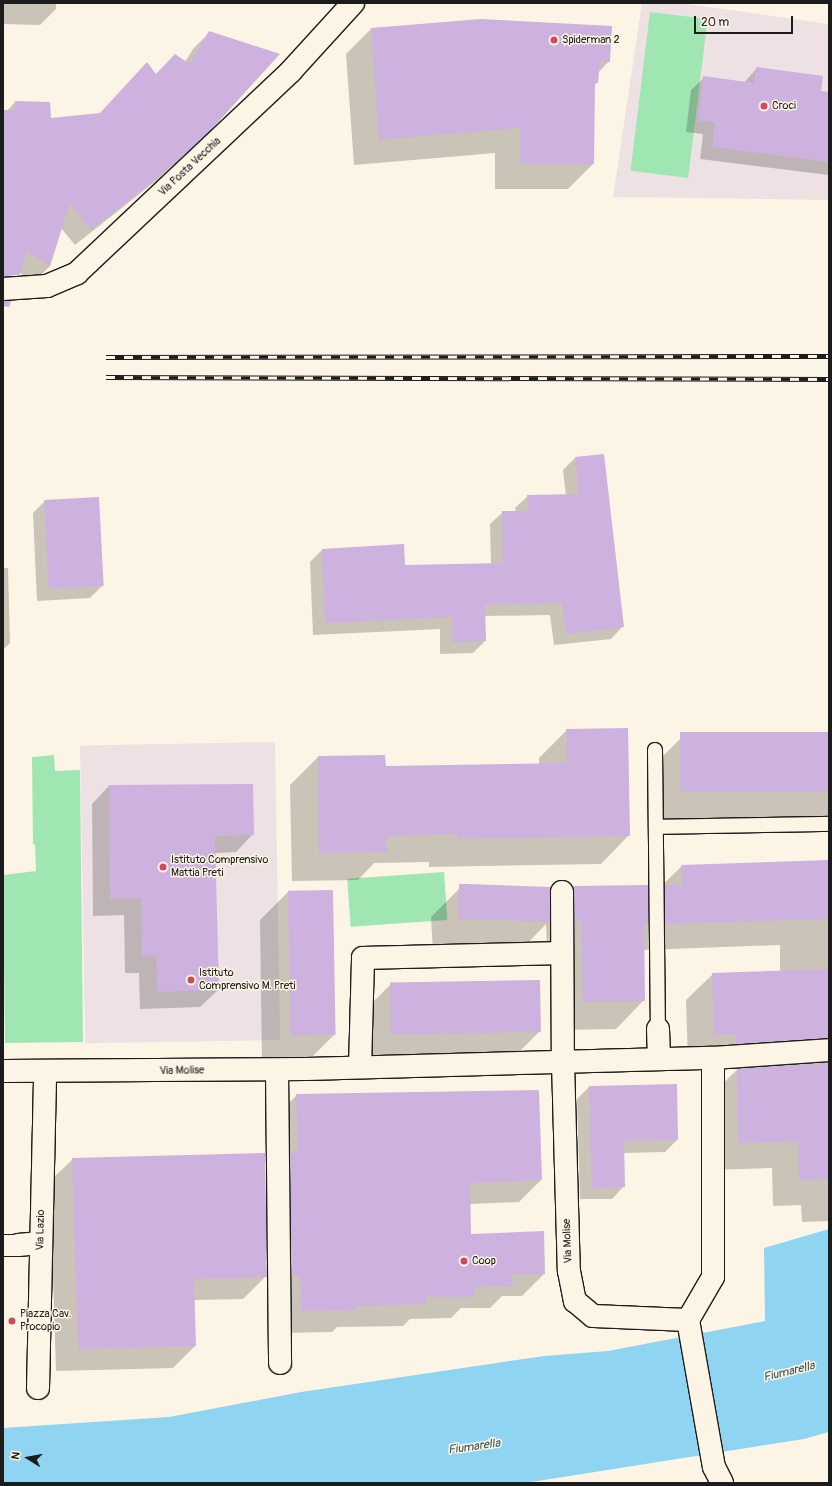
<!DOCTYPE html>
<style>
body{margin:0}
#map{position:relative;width:832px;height:1486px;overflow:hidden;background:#fcf5e5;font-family:Pangolin,sans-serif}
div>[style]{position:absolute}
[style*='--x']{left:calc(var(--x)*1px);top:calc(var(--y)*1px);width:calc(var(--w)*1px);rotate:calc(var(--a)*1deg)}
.built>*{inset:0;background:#eee1e3;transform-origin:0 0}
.green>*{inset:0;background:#a0e6b3;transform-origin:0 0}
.water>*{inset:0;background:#8fd5f1}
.shadow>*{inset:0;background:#0003}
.building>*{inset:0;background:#cdb1de;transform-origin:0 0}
.roads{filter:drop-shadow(1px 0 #1c1c1c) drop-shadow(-1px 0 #1c1c1c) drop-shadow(0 1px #1c1c1c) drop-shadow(0 -1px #1c1c1c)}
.service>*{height:14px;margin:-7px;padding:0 7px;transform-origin:7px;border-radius:7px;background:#fcf5e5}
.pedestrian>*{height:21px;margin:-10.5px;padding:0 10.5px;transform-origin:10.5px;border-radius:10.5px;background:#fcf5e5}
.minor>*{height:22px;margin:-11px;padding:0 11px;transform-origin:11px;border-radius:11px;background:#fcf5e5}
.rail>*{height:4.5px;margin-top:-2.25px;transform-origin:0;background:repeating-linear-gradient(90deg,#fcf5e5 0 9px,#1c1c1c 0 18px);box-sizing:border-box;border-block:1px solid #1c1c1c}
.dots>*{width:11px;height:11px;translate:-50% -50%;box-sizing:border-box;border:2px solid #fcf5e5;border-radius:50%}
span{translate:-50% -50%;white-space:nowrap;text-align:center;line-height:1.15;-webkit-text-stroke:3px #fcf5e5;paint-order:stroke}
.poi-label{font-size:11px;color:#1c1c1c}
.left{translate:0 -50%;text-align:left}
.street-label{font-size:11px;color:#1c1c1c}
.water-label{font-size:12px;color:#3e545c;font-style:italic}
.frame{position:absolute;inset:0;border:4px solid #1c1c1c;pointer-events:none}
.north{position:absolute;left:8px;top:1438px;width:40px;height:40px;-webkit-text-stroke:3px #fcf5e5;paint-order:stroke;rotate:281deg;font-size:11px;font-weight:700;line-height:16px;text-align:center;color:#1c1c1c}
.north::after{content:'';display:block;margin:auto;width:14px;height:18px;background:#1c1c1c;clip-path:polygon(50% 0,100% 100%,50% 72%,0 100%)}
.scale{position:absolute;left:694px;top:16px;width:99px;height:18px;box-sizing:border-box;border:2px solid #1c1c1c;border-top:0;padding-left:5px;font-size:12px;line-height:14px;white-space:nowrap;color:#1c1c1c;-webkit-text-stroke:3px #fcf5e5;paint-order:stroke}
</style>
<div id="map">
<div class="built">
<div style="clip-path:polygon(642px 3px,680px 3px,829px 24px,829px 200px,613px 197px)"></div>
<div style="left:275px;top:742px;width:298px;height:195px;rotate:89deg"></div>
</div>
<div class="green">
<div style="left:650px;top:12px;width:58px;height:160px;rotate:7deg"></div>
<div style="clip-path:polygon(54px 755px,55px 771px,80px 770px,83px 1042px,5px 1043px,3px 875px,36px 871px,35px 845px,33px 844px,32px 757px)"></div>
<div style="left:444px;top:872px;width:48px;height:97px;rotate:86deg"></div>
</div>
<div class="water">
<div style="clip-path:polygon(829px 1229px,829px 1432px,804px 1439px,525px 1483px,3px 1483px,3px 1428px,169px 1417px,301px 1392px,544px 1356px,608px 1351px,765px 1321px,764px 1248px)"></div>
</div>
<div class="shadow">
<div style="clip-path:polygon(3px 3px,56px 3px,56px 9px,40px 25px,3px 24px)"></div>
<div style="clip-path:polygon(371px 29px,609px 61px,598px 73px,597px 82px,594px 86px,593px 164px,568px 189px,495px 189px,495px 153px,354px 165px,346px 54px)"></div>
<div style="clip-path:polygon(210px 32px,191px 148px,157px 180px,75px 245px,61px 228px,50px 266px,34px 282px,15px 270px,5px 280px,3px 279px,3px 111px,7px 111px,15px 102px,50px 119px,99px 114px,156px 75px,185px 62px,193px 49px)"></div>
<div style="clip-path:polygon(756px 69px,820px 92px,829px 93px,829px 175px,700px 159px,703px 134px,686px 132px,691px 90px,704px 78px,744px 83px)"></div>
<div style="clip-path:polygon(575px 458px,623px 626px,611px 639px,554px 645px,550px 615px,485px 616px,485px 641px,473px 653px,440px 654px,440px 629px,313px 635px,310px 562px,322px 550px,404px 566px,491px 564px,490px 524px,503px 512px,516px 512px,515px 508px,528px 496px,566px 496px,563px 470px)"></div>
<div style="clip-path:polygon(45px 501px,102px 586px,90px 598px,37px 601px,33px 513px)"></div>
<div style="clip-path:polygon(3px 568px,8px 568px,10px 643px,3px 650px)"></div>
<div style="clip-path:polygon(567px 730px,629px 835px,601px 864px,429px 867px,429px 862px,374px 863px,358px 880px,292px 881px,290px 785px,318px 757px,385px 767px,539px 764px,539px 758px)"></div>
<div style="clip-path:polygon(829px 733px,829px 816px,657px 822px,655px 764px,681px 738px)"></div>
<div style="clip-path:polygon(3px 764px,4px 837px,3px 838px)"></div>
<div style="clip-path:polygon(109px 786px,253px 834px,236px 852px,215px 853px,218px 990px,200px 1007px,140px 1009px,139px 973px,125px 973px,124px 915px,93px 916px,92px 804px)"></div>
<div style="clip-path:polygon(829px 861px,829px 1221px,802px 1222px,801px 1205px,773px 1206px,772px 1168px,712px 1170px,710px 1096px,739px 1068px,710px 1070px,688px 1061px,686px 1000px,713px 974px,780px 972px,780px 945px,643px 950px,644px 1000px,616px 1029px,555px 1030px,554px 948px,547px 948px,546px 924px,521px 950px,433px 953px,431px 917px,459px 889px,549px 912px,573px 887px,647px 904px,655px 896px,655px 892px,682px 866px)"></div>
<div style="clip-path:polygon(288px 892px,334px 1035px,306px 1063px,262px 1063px,260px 920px)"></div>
<div style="clip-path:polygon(391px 984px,540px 1031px,512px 1059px,364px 1063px,363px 1012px)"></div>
<div style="clip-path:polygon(589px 1087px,677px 1140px,665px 1152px,623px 1153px,624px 1186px,612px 1199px,580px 1199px,577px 1099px)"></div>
<div style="clip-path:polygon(297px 1095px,541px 1180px,519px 1202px,470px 1204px,470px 1235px,544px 1274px,522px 1296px,502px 1296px,490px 1308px,461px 1308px,451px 1318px,410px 1319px,403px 1326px,337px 1327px,332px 1332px,279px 1333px,275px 1117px)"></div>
<div style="clip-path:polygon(73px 1159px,266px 1276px,243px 1299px,194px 1300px,195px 1346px,173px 1368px,56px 1371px,50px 1181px)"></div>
</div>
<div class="building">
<div style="clip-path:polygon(481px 19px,612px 26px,610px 62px,600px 61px,598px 83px,595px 83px,594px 164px,520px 164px,520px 128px,379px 140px,371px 28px)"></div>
<div style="clip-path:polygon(209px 31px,280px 54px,209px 132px,174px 164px,91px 230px,70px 203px,50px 266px,27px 251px,19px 275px,3px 276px,3px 110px,15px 110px,15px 101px,50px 102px,51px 118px,100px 113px,147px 62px,156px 74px,175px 54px,190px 64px)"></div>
<div style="clip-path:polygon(756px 67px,823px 76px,821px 91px,829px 92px,829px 162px,712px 147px,715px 122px,698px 121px,703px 76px,754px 83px)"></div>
<div style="clip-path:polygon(3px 301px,11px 301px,9px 307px,3px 306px)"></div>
<div style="clip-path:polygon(604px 454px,624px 627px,566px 634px,562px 603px,485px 605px,486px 641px,452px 642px,452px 617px,325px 623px,322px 549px,404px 544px,405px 565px,503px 563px,502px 511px,528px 511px,527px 495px,579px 494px,575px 457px)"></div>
<div style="left:99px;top:497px;width:89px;height:55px;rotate:87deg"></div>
<div style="clip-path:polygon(628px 728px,630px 836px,457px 839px,457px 834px,386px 836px,387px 852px,319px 853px,318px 756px,385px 755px,386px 766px,567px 763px,566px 729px)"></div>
<div style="left:829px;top:732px;width:60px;height:149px;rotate:90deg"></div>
<div style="clip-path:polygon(253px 784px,254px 835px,215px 836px,219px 990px,157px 992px,156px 956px,142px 956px,141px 898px,110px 899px,109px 785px)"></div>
<div style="clip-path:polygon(829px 860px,829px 919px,665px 924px,665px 885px,682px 885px,681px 865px)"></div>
<div style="clip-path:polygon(648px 885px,648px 925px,644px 925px,645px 1001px,583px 1002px,581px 921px,575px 921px,573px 886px)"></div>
<div style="left:551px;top:887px;width:35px;height:92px;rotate:92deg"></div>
<div style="left:333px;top:890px;width:145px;height:45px;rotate:89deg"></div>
<div style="clip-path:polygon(829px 969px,829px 1038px,736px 1044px,736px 1034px,714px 1035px,712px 973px)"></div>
<div style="left:540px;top:980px;width:52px;height:150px;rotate:89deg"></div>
<div style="clip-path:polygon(829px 1063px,829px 1179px,799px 1180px,798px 1142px,738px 1143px,737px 1069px)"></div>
<div style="clip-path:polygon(677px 1084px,678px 1140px,624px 1141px,625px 1187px,592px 1188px,589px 1086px)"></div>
<div style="clip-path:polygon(539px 1090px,542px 1180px,470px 1183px,471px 1234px,544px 1231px,545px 1274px,512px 1274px,513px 1286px,474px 1287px,474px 1297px,426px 1297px,426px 1304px,355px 1306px,355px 1310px,301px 1311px,300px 1276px,292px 1276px,290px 1152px,298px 1152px,296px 1094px)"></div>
<div style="clip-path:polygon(265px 1153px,267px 1277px,194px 1279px,196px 1346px,78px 1349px,72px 1158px)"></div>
</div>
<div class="roads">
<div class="service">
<div style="--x:655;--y:750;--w:279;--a:89.4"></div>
<div style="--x:656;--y:827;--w:173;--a:-1"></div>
</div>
<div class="pedestrian">
<div style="--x:3;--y:1245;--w:15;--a:0"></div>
</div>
<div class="minor">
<div style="--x:3;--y:289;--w:44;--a:-3.9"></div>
<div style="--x:47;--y:286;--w:33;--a:-23"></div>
<div style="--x:77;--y:273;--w:294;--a:-43.3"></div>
<div style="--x:291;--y:71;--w:92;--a:-47.6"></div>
<div style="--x:562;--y:892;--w:170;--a:89.7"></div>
<div style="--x:563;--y:1062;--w:209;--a:88.4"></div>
<div style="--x:569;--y:1271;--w:31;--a:79"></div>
<div style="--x:575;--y:1301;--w:23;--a:40"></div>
<div style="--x:593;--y:1316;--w:95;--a:2.4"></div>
<div style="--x:658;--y:1029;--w:30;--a:88"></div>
<div style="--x:713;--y:1058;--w:219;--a:90"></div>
<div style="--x:713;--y:1277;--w:50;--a:120.2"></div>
<div style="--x:688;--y:1320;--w:149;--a:80"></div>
<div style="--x:714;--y:1467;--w:18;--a:63"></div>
<div style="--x:360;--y:1067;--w:109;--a:-88.4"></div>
<div style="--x:363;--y:958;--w:199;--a:-1.4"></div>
<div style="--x:277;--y:1070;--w:293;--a:89.4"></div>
<div style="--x:3;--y:1071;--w:304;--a:-0.4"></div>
<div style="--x:307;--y:1069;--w:406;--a:-1.6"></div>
<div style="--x:713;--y:1058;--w:116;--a:-3.9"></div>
<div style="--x:18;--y:1245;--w:22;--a:-5"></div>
<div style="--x:38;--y:1388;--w:316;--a:-88.7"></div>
</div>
</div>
<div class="rail">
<div style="--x:106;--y:357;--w:723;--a:-0.08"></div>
<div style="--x:106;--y:377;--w:723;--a:0.16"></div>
</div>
<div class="dots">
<div style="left:554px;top:40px;background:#d1495b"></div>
<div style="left:764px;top:106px;background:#d1495b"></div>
<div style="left:163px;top:867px;background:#d1495b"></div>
<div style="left:191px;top:980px;background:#d1495b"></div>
<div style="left:464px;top:1261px;background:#d1495b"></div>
<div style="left:12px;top:1321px;background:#d1495b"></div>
</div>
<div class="poi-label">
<span class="left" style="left:562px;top:40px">Spiderman 2</span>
<span class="left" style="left:772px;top:106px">Croci</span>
<span class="left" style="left:171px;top:867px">Istituto Comprensivo<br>Mattia Preti</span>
<span class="left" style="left:199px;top:980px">Istituto<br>Comprensivo M. Preti</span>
<span class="left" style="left:472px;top:1261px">Coop</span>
<span class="left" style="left:20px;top:1321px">Piazza Cav.<br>Procopio</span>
</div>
<div class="street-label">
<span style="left:190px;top:167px;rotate:-43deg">Via Posta Vecchia</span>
<span style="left:182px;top:1071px;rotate:-1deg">Via Molise</span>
<span style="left:41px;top:1230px;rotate:-89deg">Via Lazio</span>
<span style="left:568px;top:1241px;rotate:-92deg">Via Molise</span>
</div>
<div class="water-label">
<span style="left:789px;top:1372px;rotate:-14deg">Fiumarella</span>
<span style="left:474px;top:1447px;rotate:-8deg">Fiumarella</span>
</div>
<div class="frame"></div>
<div class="north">N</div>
<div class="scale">20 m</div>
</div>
